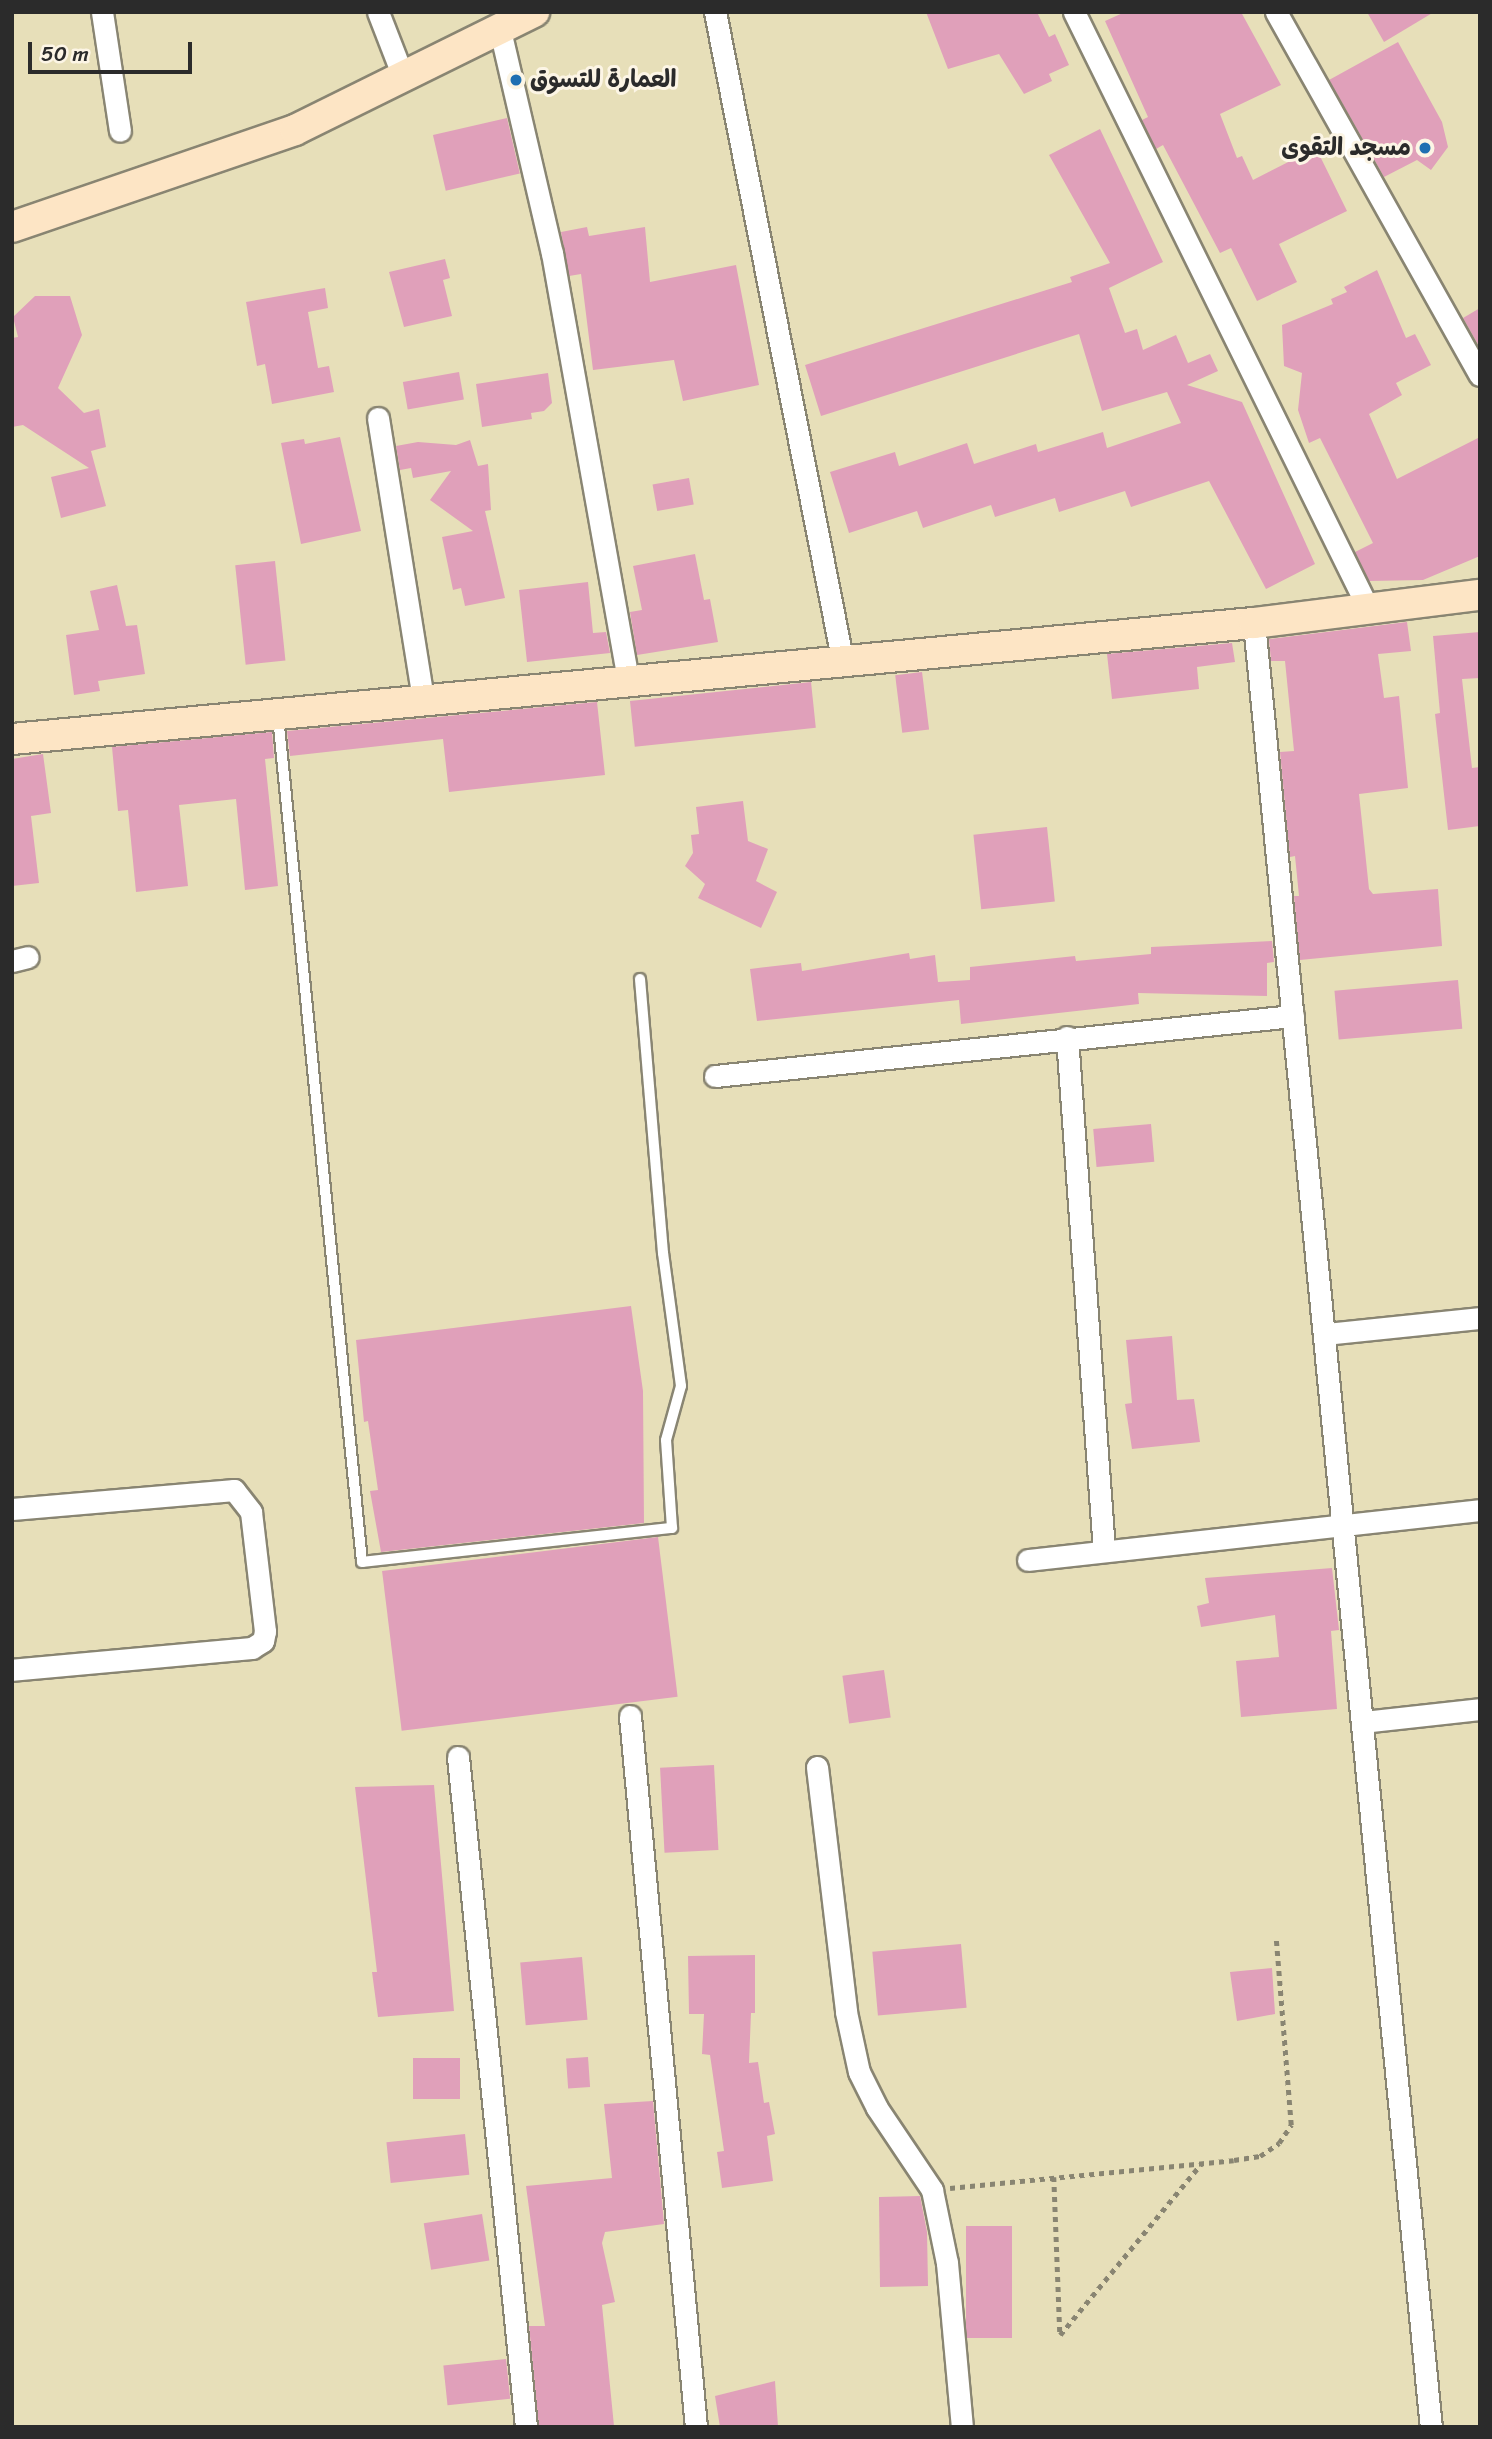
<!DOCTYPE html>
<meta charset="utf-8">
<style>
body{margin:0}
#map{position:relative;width:1492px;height:2439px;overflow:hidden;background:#e7dfb9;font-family:Sriracha,"Playpen Sans Arabic",sans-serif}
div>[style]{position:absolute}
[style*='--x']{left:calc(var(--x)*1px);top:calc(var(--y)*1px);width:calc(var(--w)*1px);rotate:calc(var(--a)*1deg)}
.building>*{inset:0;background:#e0a0ba;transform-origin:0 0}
.path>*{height:4.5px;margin-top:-2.25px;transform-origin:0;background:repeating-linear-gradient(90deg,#898572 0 5px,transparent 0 10px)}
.roads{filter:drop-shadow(2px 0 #898572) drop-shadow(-2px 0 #898572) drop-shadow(0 2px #898572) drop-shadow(0 -2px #898572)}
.lane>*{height:10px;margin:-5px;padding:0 5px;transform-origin:5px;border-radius:5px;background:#fff}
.street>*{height:21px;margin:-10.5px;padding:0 10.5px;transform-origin:10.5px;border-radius:10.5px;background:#fff}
.secondary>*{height:30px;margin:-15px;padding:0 15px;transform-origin:15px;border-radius:15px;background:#fde5c5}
.dots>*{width:19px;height:19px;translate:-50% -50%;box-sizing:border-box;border:4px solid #fcf5e5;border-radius:50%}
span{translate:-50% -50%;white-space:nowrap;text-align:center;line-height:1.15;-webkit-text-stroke:6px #fcf5e5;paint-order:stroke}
.poi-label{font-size:24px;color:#2b2b2b;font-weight:700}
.left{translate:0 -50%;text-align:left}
.right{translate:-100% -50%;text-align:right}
.frame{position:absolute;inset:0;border:14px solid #2b2b2b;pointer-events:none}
.scale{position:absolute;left:28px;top:42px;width:164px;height:32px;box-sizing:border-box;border:4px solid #2b2b2b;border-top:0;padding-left:9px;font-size:21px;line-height:24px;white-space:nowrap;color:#2b2b2b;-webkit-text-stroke:5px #fcf5e5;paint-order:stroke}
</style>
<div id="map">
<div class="building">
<div style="clip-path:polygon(926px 12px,1037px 12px,1049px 37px,1055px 34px,1069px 65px,1049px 74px,1052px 81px,1024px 94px,999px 54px,948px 69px)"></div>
<div style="clip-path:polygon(1125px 12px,1241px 12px,1281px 85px,1220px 114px,1237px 158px,1242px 156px,1253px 180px,1316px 148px,1347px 211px,1279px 244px,1297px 282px,1257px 301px,1231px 248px,1220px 253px,1163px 145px,1156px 149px,1142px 120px,1148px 117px,1105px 21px)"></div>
<div style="clip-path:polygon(1367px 12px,1434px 12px,1384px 42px)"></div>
<div style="clip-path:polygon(1398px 42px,1442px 122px,1448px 147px,1431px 170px,1417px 160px,1384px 177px,1329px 80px)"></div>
<div style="left:507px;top:118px;width:57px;height:76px;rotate:77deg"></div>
<div style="clip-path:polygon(1100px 129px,1163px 262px,1109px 288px,1125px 333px,1137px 329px,1143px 350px,1176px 335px,1188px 363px,1210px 354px,1218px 371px,1187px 385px,1242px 402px,1315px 564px,1266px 589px,1209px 481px,1131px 507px,1125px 491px,1059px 512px,1055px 498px,995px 517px,991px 505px,923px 528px,917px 511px,849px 533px,830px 472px,895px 452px,899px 466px,967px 443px,974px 464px,1036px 444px,1038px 452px,1103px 432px,1107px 448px,1181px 423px,1167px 392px,1102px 411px,1079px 334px,821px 416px,805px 365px,1072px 282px,1070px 277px,1110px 263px,1049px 155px)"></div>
<div style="clip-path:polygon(587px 227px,589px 236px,645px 227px,650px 282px,736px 265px,759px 385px,683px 401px,674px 360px,593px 370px,581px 274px,569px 276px,561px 232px)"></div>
<div style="clip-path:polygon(445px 259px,450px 278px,443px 280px,452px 316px,404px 327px,389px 272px)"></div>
<div style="clip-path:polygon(1377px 270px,1406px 338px,1415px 334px,1431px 365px,1396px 383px,1402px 395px,1369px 414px,1397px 479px,1480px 437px,1480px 556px,1423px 580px,1369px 581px,1355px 552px,1373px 543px,1320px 438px,1309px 443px,1298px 410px,1302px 373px,1284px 366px,1282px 325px,1333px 304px,1331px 299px,1347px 292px,1344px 287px)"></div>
<div style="clip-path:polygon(325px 288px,328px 308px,308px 312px,318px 368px,329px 366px,334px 392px,272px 404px,265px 364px,257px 366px,246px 302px)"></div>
<div style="clip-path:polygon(35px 296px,70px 296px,82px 335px,58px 388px,84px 413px,99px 409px,106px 447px,91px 451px,106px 506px,61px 518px,51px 477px,89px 468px,23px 425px,12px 427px,12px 338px,18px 337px,13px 317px)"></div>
<div style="clip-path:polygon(1480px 308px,1480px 348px,1463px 318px)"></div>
<div style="left:459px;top:372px;width:28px;height:57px;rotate:80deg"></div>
<div style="clip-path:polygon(548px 373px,552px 403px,544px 411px,531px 413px,532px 419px,482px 427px,476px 384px)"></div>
<div style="clip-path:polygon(340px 437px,361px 531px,301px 544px,281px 443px,304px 439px,305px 444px)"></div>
<div style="clip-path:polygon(470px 440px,478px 466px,488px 464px,491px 510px,485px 511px,505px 598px,465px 606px,461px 588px,453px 590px,442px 537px,473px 531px,430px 500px,451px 471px,413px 478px,411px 468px,400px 470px,396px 446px,418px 442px,456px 445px)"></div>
<div style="left:689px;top:478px;width:27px;height:37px;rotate:80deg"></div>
<div style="clip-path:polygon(695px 554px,704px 600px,710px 599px,718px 642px,637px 655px,630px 612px,642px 610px,633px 566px)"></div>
<div style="left:275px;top:561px;width:100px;height:40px;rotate:84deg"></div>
<div style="clip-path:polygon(588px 582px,593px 633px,606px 632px,610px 653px,527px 662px,519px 590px)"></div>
<div style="clip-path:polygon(117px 585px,126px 626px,137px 625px,145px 674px,98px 681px,100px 691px,74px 695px,66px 635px,99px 630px,90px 591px)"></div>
<div style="clip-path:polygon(1407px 622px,1411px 651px,1378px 654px,1384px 698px,1399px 696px,1408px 788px,1359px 794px,1369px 889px,1373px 894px,1438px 889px,1442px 946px,1300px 960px,1294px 896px,1299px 896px,1295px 856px,1290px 857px,1280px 752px,1294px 751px,1285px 661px,1271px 661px,1269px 639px)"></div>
<div style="clip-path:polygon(1480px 632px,1480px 678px,1462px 679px,1472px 768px,1480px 767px,1480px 826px,1448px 830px,1435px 714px,1440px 713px,1433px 636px)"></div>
<div style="clip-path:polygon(1232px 643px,1235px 662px,1197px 667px,1199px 689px,1112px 699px,1107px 654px)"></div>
<div style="left:922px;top:672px;width:58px;height:27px;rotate:83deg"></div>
<div style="left:811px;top:682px;width:46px;height:182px;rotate:84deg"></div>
<div style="clip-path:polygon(597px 702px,605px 775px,449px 792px,443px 739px,290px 756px,287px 731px)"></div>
<div style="clip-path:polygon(272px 732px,274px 758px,265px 759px,278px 886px,245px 890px,236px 799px,179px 805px,188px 886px,136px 892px,128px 810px,118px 811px,112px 747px)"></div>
<div style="clip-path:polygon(43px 754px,51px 813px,31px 816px,39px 883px,12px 886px,12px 759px)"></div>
<div style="clip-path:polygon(743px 801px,748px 841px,768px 849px,756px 881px,777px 892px,761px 928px,698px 898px,705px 884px,685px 866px,693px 853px,691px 835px,699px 834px,696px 807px)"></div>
<div style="left:1047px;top:827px;width:75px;height:74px;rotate:84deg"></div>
<div style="clip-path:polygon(1272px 941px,1274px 962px,1267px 963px,1267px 996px,1138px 993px,1139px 1004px,961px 1024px,959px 1000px,757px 1021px,750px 969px,801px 963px,802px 971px,909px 953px,910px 959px,935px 955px,938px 982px,970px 980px,970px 967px,1075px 956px,1076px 961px,1151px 954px,1151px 947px)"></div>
<div style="left:1458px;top:980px;width:49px;height:124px;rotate:85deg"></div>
<div style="left:1151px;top:1124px;width:38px;height:58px;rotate:85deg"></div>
<div style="clip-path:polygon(631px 1306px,643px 1391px,644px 1523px,381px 1552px,370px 1491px,378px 1490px,368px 1421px,364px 1422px,356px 1340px)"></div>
<div style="clip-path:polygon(1172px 1336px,1177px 1400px,1194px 1399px,1200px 1442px,1132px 1449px,1125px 1404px,1132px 1403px,1126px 1340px)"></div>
<div style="left:658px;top:1537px;width:161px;height:278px;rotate:83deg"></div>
<div style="clip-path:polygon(1332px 1568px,1339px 1630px,1331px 1631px,1337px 1709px,1241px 1717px,1236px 1661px,1279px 1657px,1275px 1615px,1201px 1627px,1197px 1606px,1209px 1603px,1205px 1578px)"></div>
<div style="left:884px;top:1670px;width:48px;height:42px;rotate:82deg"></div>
<div style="left:714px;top:1765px;width:85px;height:54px;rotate:87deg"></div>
<div style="clip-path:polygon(434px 1785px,454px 2011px,378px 2017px,372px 1972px,377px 1972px,355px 1787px)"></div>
<div style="left:961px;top:1944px;width:64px;height:89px;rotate:85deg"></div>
<div style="clip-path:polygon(755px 1955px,755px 2013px,751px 2013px,749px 2063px,758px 2062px,764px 2103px,769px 2102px,775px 2134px,767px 2136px,773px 2181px,722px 2188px,717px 2152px,724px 2151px,710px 2055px,702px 2054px,704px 2014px,689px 2014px,688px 1956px)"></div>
<div style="left:582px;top:1957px;width:63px;height:62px;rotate:85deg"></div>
<div style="clip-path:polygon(1272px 1968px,1275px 2014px,1237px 2021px,1230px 1972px)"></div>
<div style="left:588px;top:2057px;width:30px;height:22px;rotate:86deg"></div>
<div style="left:413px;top:2058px;width:47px;height:41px"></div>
<div style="clip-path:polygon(653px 2101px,664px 2224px,605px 2232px,602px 2243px,615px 2302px,602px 2305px,614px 2426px,539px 2427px,529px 2326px,545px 2326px,526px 2186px,612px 2178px,604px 2104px)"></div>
<div style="left:465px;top:2134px;width:41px;height:79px;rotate:84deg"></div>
<div style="clip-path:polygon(920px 2196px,927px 2232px,928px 2286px,880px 2287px,879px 2197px)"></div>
<div style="left:482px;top:2214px;width:47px;height:59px;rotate:81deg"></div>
<div style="left:966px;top:2226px;width:46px;height:112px"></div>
<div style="left:506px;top:2359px;width:40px;height:63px;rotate:84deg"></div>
<div style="clip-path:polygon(775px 2381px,778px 2427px,720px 2427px,715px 2396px)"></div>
</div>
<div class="path">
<div style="--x:1054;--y:2177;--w:158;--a:87.8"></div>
<div style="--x:1060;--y:2335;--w:222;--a:-50.5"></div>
<div style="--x:950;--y:2188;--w:285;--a:-5.6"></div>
<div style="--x:1234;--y:2160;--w:26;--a:-9"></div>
<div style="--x:1260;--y:2156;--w:23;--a:-34"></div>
<div style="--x:1279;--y:2143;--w:22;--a:-56"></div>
<div style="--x:1291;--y:2125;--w:189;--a:-94.6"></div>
</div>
<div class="roads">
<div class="lane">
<div style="--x:278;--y:716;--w:850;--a:84.33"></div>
<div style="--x:362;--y:1562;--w:312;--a:-6.3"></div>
<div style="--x:672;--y:1528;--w:88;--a:-93.9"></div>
<div style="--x:666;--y:1440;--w:56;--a:-74.5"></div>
<div style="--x:681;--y:1386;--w:134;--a:-97.7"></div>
<div style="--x:663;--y:1253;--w:275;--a:-94.8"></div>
</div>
<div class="street">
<div style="--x:102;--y:12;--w:120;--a:81.4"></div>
<div style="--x:378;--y:12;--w:72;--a:68.8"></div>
<div style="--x:715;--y:12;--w:658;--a:78.88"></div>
<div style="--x:1074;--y:12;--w:667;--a:63.74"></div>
<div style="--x:1276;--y:12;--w:416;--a:60.7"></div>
<div style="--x:500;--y:30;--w:229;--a:76.9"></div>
<div style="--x:552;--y:253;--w:433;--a:79.9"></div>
<div style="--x:378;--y:418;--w:285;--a:80.9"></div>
<div style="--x:1254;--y:623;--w:1813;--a:84.4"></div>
<div style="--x:12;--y:961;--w:16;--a:-14"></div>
<div style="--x:1067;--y:1037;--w:515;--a:85.88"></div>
<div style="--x:715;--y:1076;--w:581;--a:-5.93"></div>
<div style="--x:1325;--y:1334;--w:156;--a:-5.9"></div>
<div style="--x:12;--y:1509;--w:223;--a:-4.9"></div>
<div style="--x:234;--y:1490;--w:28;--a:52"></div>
<div style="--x:251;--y:1512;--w:120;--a:83.3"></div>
<div style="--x:265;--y:1631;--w:10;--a:101"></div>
<div style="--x:263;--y:1641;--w:13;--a:148"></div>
<div style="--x:252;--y:1648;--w:241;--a:174.8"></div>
<div style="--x:1028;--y:1560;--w:455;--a:-6.3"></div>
<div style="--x:630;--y:1716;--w:714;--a:84.7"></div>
<div style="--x:1363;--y:1722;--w:118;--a:-6.3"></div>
<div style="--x:458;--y:1757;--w:673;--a:84.2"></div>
<div style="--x:817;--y:1767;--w:247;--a:83.2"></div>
<div style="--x:846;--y:2012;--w:61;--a:77.8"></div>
<div style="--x:859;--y:2072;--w:40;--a:63.4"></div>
<div style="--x:877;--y:2108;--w:99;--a:56.1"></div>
<div style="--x:932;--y:2190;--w:75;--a:78.4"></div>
<div style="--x:947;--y:2263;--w:165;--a:84.8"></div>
</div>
<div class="secondary">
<div style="--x:12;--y:227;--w:299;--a:-18.9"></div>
<div style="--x:295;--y:130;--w:267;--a:-26.3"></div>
<div style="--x:12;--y:739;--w:1247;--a:-5.34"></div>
<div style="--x:1254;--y:623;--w:228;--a:-7.1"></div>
</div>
</div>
<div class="dots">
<div style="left:516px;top:80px;background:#1f6fb2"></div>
<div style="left:1425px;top:148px;background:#1f6fb2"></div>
</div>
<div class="poi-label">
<span class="left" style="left:530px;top:80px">العمارة للتسوق</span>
<span class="right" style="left:1411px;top:148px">مسجد التقوى</span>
</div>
<div class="frame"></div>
<div class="scale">50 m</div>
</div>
